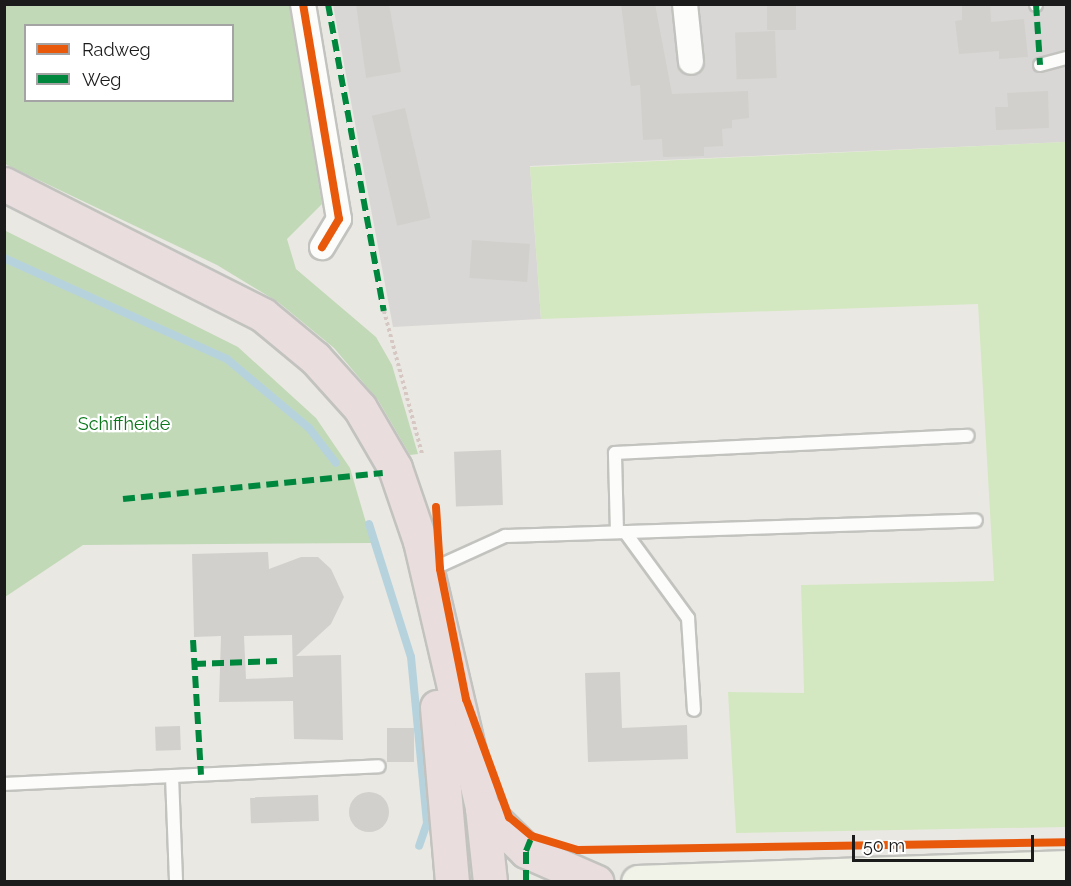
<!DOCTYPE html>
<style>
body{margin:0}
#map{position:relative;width:1071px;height:886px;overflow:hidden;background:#eae8e3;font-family:Raleway,sans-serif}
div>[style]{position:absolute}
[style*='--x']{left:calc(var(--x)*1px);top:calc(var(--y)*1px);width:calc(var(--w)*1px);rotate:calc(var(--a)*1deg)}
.residential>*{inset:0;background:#d9d7d5}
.grass>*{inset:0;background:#d3e8c0}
.forest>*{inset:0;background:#c2d9b8}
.stream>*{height:8px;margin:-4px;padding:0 4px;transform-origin:4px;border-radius:4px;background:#b6d3dd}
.building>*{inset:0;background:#d2d0cc;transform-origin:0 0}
.round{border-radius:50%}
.path>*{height:4px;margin-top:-2px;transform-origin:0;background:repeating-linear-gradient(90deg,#d6c7c3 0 3px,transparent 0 6px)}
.roads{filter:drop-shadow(2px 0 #c2c2bf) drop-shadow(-2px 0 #c2c2bf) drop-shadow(0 2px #c2c2bf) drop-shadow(0 -2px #c2c2bf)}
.lane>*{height:12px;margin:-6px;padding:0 6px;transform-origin:6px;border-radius:6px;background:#fcfcfb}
.street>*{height:24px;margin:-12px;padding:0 12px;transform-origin:12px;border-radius:12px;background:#fcfcfb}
.secondary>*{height:33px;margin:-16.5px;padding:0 16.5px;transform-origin:16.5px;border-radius:16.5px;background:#f1f2e8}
.highway>*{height:33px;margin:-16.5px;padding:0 16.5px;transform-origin:16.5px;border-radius:16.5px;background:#e9ddde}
.quiet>*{height:6px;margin-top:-3px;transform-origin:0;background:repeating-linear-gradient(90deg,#00873e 0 12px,transparent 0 18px)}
.cycleway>*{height:8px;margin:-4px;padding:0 4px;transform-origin:4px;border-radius:4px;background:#e8590c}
span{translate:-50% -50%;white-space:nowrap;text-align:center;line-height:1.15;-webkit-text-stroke:4.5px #fff;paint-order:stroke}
.park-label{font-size:18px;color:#0b771b}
.frame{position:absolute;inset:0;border:6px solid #1b1b1b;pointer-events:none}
.legend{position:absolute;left:24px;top:24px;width:210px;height:78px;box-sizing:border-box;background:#fff;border:2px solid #a4a4a4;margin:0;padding:8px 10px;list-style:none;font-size:18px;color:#1b1b1b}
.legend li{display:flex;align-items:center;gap:12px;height:30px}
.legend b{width:30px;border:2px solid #a4a4a4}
.scale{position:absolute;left:852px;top:835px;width:182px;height:27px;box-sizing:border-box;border:3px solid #1b1b1b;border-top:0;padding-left:8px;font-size:18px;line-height:21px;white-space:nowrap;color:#1b1b1b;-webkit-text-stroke:4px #fff;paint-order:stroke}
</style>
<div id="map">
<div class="residential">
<div style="clip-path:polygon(333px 5px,1065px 5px,1066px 142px,530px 166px,541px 319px,393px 327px)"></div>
</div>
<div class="grass">
<div style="clip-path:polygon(1066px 142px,1066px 827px,736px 833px,728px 692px,804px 693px,801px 585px,994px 581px,978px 304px,541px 319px,530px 167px)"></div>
</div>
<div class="forest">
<div style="clip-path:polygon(evenodd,4px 5px,289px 5px,322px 204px,287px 239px,296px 269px,376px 337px,392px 365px,418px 454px,410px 455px,378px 400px,334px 348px,278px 302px,217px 265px,5px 164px,4px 5px,26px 26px,232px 26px,232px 100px,26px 100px,26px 26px)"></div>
<div style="clip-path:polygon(4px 230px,238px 347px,316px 418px,350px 468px,372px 543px,83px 545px,5px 597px)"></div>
</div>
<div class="stream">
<div style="--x:4;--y:258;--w:245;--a:24.4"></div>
<div style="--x:227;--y:359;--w:107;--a:40.1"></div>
<div style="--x:309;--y:428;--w:44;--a:52.4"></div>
<div style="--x:369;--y:524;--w:139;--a:72.5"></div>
<div style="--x:411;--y:657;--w:167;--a:84.5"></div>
<div style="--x:427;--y:823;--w:24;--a:109"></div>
</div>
<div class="building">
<div style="clip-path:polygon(356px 4px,389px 4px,401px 72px,366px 78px)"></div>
<div style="clip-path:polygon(621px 4px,655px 4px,672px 94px,748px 91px,749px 118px,732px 120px,732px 128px,722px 129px,723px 146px,704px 147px,704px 156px,663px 157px,662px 139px,643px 140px,640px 85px,631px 86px)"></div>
<div style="left:767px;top:4px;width:29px;height:26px"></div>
<div style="clip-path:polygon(962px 4px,990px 4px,991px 22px,1024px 19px,1028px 57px,999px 59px,999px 51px,959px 54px,955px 21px,962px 20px)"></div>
<div style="left:775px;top:31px;width:47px;height:40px;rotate:88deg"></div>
<div style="clip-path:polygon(1048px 91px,1049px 128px,996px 130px,995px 107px,1008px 107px,1007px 93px)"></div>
<div style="left:405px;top:108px;width:113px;height:34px;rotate:77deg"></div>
<div style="left:472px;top:240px;width:58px;height:38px;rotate:4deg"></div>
<div style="left:501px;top:450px;width:55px;height:47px;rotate:88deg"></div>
<div style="clip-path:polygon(evenodd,268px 552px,269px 569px,301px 557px,318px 557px,331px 569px,344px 597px,331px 624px,296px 656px,341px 655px,343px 740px,294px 739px,293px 701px,219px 702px,221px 636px,194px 637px,192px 554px,268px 552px,292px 635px,293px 677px,246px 679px,244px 636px,292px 635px)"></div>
<div style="clip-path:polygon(620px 672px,622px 728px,687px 725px,688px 759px,588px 762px,585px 673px)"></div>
<div style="left:180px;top:726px;width:24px;height:25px;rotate:88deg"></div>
<div style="left:387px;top:728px;width:27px;height:34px"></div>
<div class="round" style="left:349px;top:792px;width:40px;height:40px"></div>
<div style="left:318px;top:795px;width:26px;height:68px;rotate:88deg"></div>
</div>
<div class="path">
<div style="--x:384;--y:311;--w:148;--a:75.1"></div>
</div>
<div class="roads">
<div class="lane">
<div style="--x:1036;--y:5;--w:1;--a:-90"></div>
<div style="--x:1040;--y:65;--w:27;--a:-15"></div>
<div style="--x:617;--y:532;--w:79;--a:-91.5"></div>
<div style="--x:615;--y:453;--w:353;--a:-2.8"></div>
<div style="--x:625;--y:532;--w:107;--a:53.8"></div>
<div style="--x:688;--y:618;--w:92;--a:86.3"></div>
<div style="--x:428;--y:571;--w:85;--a:-24.4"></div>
<div style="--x:505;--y:536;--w:471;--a:-1.9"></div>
<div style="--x:172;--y:776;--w:106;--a:87.8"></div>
<div style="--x:4;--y:784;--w:375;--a:-2.7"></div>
</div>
<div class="street">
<div style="--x:303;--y:4;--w:218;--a:80.5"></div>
<div style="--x:339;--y:219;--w:33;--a:121"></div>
<div style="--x:685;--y:4;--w:58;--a:84.1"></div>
</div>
<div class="secondary">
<div style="--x:638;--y:882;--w:428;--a:-2"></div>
</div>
<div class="highway">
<div style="--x:4;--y:184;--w:290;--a:26.8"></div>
<div style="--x:263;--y:315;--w:67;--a:39.6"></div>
<div style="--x:315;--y:358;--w:67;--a:48"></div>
<div style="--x:360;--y:408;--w:69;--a:59.7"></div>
<div style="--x:395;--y:468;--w:77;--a:71.1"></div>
<div style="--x:420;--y:541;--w:274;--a:76.9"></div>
<div style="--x:482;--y:808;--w:74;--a:83.8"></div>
<div style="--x:437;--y:707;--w:176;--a:85.1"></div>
<div style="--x:482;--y:808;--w:62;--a:44.3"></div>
<div style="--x:526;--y:851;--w:77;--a:23.6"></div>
</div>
</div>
<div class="quiet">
<div style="--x:328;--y:4;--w:312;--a:79.7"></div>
<div style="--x:1036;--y:4;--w:61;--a:86.2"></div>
<div style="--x:123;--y:499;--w:261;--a:-5.7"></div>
<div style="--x:193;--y:640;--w:135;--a:86.6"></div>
<div style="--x:194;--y:664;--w:83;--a:-2.1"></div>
<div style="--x:526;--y:882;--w:31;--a:-90"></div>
<div style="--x:526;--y:851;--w:16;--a:-68"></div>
</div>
<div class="cycleway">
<div style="--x:303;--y:4;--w:218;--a:80.5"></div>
<div style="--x:339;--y:219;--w:33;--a:121"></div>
<div style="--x:436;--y:507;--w:62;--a:86.3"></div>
<div style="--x:440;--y:569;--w:133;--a:78.7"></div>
<div style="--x:466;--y:699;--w:126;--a:70"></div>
<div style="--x:509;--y:817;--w:30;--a:40"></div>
<div style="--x:532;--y:836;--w:48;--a:16.9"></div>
<div style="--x:578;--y:850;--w:488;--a:-0.9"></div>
</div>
<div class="park-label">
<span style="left:124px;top:424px">Schiffheide</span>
</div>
<div class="frame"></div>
<ul class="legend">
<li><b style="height:8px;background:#e8590c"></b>Radweg</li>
<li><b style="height:8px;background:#00873e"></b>Weg</li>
</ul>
<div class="scale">50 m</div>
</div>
